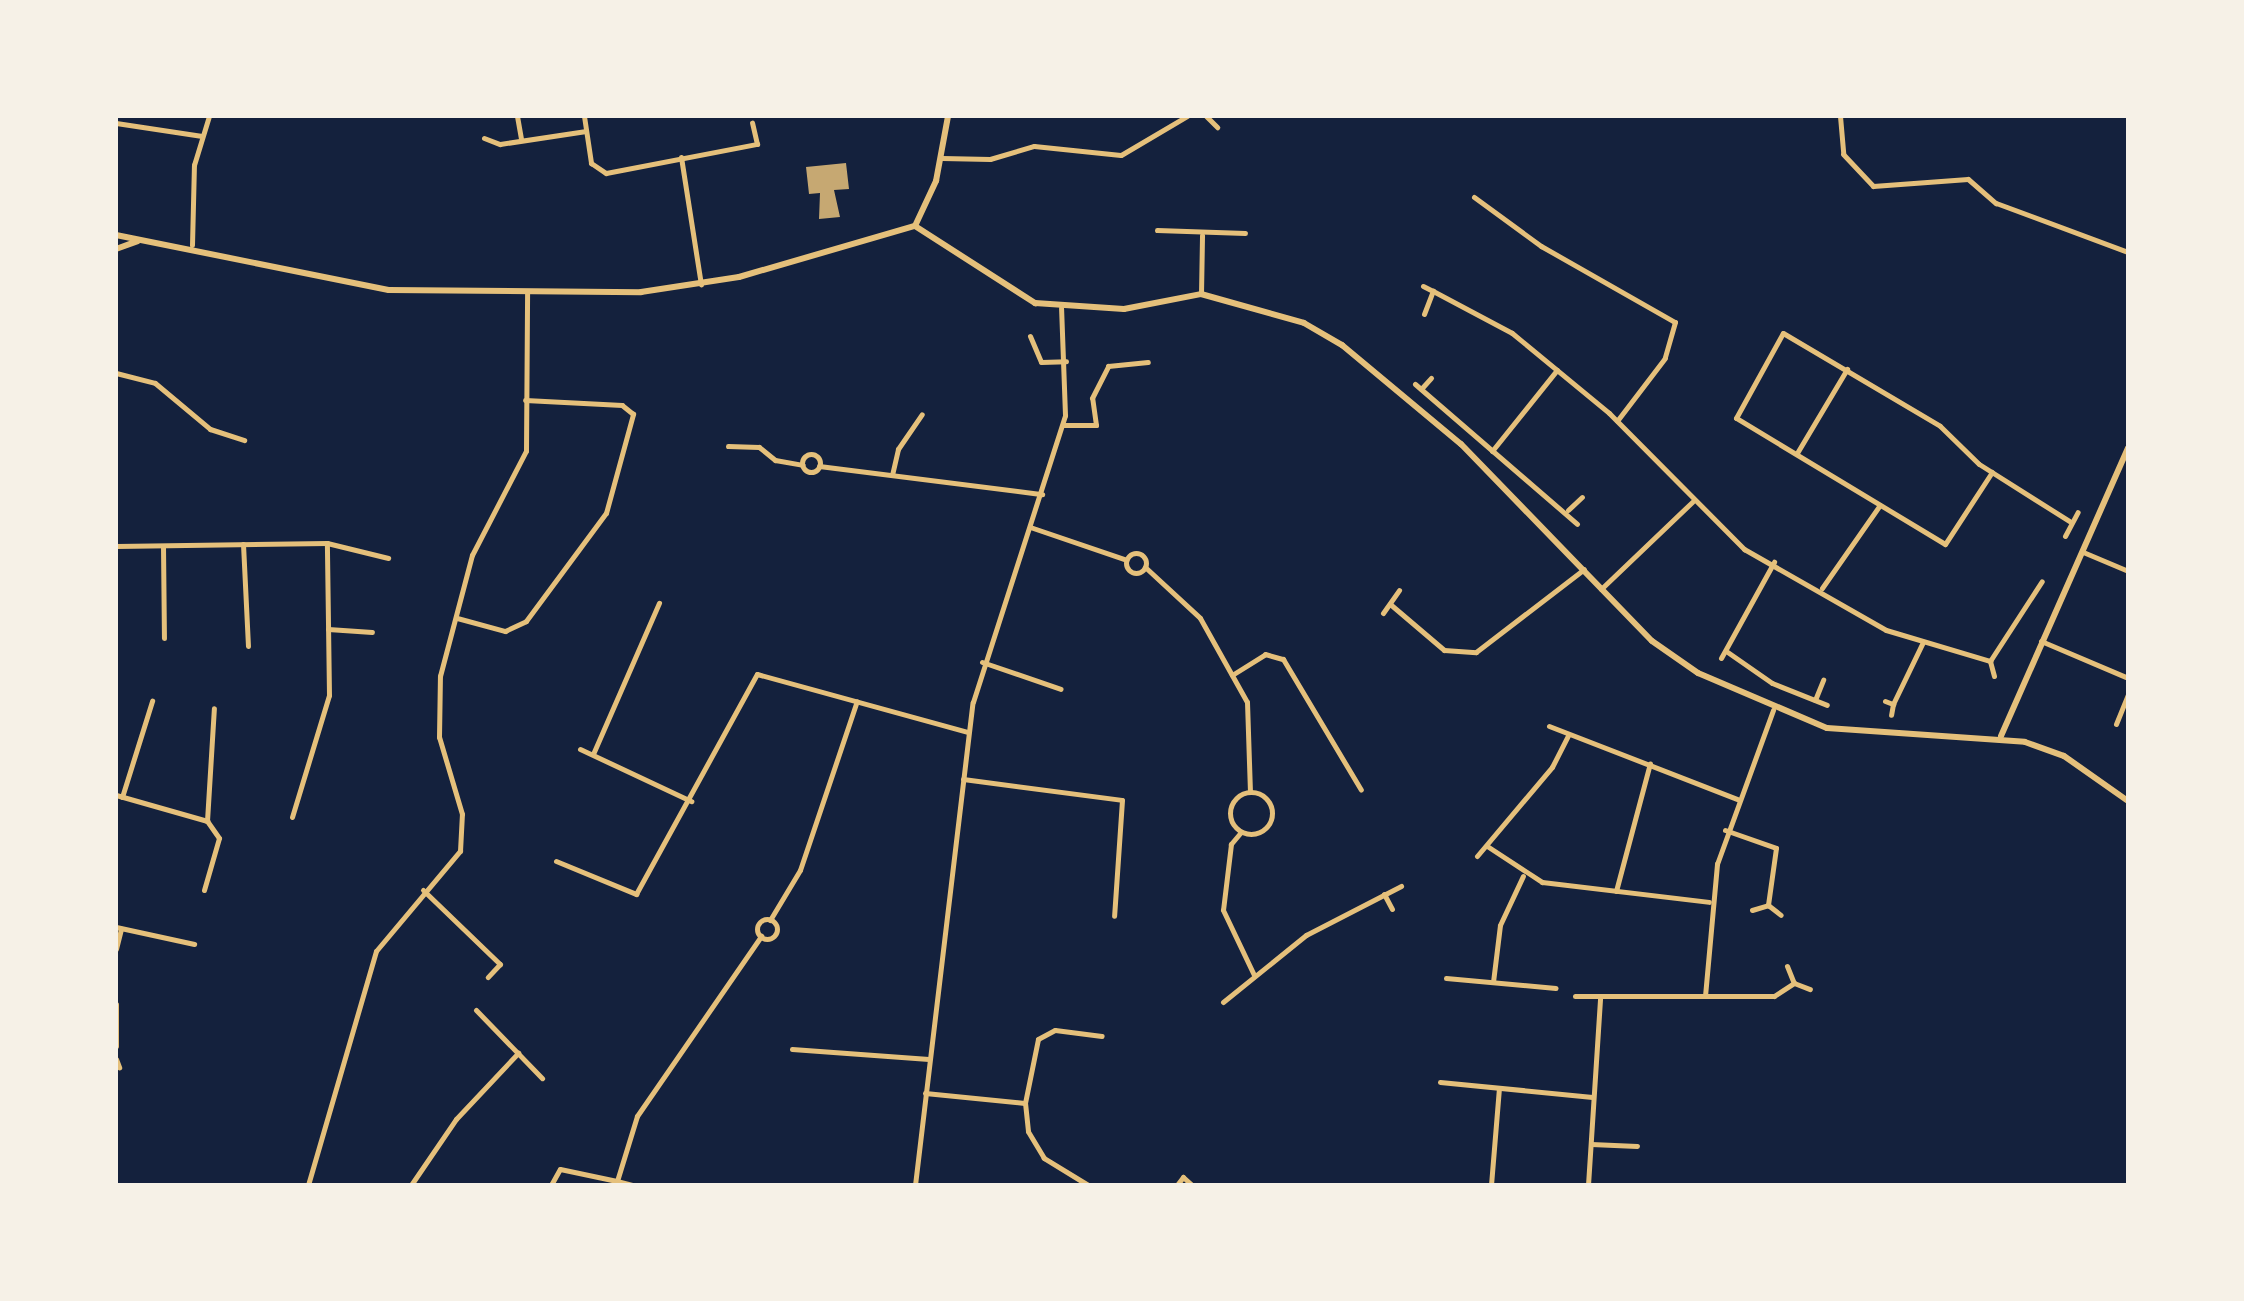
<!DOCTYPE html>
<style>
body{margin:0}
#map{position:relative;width:2244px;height:1301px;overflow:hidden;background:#14213d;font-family:Spectral,serif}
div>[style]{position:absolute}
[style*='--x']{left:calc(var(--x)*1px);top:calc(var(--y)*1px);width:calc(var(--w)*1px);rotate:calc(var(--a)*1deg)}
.building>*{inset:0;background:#c6a872}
.minor>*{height:5px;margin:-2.5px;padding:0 2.5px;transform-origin:2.5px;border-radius:2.5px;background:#e5c07b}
.minor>.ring{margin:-2.5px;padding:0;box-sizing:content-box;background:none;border:5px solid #e5c07b;border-radius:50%}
.tertiary>*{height:6px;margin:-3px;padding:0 3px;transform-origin:3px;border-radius:3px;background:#e5c07b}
span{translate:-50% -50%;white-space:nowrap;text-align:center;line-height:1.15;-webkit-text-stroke:6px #f6f1e7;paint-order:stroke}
.frame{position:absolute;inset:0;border:118px solid #f6f1e7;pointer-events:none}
</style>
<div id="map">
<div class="building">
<div style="clip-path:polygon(846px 163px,849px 189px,834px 190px,840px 217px,819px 219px,820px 193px,809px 194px,806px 167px)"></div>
</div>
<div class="minor">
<div style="--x:517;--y:116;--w:23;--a:80"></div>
<div style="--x:584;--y:116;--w:48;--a:81.5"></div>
<div style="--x:591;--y:163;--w:18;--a:34"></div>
<div style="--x:606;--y:173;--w:154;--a:-10.9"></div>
<div style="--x:757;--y:144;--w:22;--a:-103"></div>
<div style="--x:1206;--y:116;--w:16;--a:45"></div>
<div style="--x:1840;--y:116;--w:38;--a:85"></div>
<div style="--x:1843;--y:154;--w:44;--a:46.8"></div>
<div style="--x:1873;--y:186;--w:95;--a:-4.2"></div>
<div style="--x:1968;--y:179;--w:37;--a:41"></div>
<div style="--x:1996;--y:203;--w:141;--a:20.4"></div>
<div style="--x:116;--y:123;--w:87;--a:8.6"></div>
<div style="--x:484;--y:138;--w:17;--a:21"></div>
<div style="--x:500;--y:144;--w:87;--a:-8.6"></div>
<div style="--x:681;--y:157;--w:129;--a:81.1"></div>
<div style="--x:942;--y:158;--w:48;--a:1.2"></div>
<div style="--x:990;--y:159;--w:46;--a:-16.5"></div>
<div style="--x:1034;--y:146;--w:87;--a:5.9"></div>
<div style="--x:1121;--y:155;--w:77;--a:-30.6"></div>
<div style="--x:1474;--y:197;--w:83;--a:36.2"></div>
<div style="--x:1541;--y:246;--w:154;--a:29.6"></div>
<div style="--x:1675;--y:322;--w:37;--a:106"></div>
<div style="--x:1665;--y:358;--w:79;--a:127.3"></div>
<div style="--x:1157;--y:230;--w:88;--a:2"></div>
<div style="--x:192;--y:245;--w:80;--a:-88.6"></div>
<div style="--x:194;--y:165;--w:51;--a:-73"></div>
<div style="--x:1423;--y:286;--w:11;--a:27"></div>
<div style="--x:1201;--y:294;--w:59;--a:-89"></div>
<div style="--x:1424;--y:314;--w:25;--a:-69"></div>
<div style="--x:1433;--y:291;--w:89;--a:28"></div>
<div style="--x:1512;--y:333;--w:126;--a:39.5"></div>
<div style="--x:1609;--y:413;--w:192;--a:45.2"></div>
<div style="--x:1744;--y:549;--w:163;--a:29.7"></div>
<div style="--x:1886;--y:630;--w:109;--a:16.6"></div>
<div style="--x:1030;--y:336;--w:28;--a:67"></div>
<div style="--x:1041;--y:362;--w:25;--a:-2"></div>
<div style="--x:116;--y:373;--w:40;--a:14.4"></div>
<div style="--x:155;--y:383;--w:72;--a:39.9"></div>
<div style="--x:210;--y:429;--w:36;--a:18"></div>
<div style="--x:1415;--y:384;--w:214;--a:40.8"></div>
<div style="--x:1421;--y:389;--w:15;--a:-48"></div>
<div style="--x:1063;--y:425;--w:33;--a:0"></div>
<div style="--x:1096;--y:425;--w:27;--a:-98"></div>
<div style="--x:1092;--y:398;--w:36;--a:-63"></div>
<div style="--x:1108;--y:366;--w:40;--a:-5.7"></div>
<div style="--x:728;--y:446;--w:31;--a:2"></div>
<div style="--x:759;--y:447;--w:21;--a:39"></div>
<div style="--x:775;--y:460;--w:28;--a:10"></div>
<div style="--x:1492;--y:451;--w:104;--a:-51.3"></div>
<div style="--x:1797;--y:453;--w:98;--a:-59.2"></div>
<div class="ring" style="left:802px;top:454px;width:13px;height:13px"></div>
<div style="--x:819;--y:466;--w:225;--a:7.2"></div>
<div style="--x:1992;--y:472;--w:86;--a:123.1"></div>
<div style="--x:1945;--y:544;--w:244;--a:-148.9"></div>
<div style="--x:1736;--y:418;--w:97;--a:-61.1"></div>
<div style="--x:1783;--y:333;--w:182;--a:30.6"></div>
<div style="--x:1940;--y:426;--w:54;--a:44.3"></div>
<div style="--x:1979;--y:464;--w:107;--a:32.3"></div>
<div style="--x:892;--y:475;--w:27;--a:-77"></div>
<div style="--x:898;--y:449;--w:42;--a:-55.6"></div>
<div style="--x:1568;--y:510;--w:19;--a:-43"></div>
<div style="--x:1030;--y:527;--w:102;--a:18.8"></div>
<div style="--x:2065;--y:536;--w:27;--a:-62"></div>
<div style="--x:243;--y:544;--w:102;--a:87.2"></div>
<div style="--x:116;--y:546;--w:211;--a:-0.8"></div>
<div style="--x:327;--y:543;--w:63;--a:13.8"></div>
<div style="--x:163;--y:546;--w:92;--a:89.4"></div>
<div style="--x:2083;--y:552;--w:49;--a:22.9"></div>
<div class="ring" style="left:1126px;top:553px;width:15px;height:15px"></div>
<div style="--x:1145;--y:567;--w:75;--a:42.8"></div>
<div style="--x:1200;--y:618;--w:96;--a:60.8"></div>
<div style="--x:1247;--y:702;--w:90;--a:88.1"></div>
<div style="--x:1822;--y:588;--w:101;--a:-55.1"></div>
<div style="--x:1601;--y:589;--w:126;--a:-43.7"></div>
<div style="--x:1390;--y:604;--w:71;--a:40.4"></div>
<div style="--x:1444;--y:650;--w:32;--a:4"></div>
<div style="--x:1476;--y:652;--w:136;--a:-37.5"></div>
<div style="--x:1383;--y:613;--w:28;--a:-55"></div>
<div style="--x:457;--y:618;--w:50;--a:15.2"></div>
<div style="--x:505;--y:631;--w:23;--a:-25"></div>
<div style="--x:526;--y:621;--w:134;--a:-53.5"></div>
<div style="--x:606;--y:513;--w:103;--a:-74.7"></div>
<div style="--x:633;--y:414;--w:14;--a:-141"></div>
<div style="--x:622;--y:405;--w:97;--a:-177"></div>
<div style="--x:328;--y:629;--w:44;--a:3.9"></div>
<div style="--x:2041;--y:641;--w:95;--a:23"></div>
<div style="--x:1726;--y:651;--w:56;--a:34.8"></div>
<div style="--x:1772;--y:683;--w:59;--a:21.8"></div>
<div style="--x:1721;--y:658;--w:110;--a:-61.1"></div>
<div style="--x:982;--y:662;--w:83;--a:18.9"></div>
<div style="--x:1232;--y:675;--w:39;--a:-32"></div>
<div style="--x:1265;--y:654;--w:19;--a:16"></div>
<div style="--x:1283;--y:659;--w:152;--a:59.2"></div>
<div style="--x:1994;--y:676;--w:16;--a:-105"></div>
<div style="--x:1990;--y:661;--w:95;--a:-57"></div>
<div style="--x:1815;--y:700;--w:22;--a:-68"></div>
<div style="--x:1885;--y:701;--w:9;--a:21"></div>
<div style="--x:1893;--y:704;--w:11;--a:100"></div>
<div style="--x:1893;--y:704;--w:69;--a:-64.2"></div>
<div style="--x:2116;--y:724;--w:32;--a:-68"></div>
<div style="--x:1549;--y:726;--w:202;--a:21.2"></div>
<div style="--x:580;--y:749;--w:123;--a:25.1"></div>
<div style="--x:593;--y:754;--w:165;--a:-66.4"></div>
<div style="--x:963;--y:779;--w:160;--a:7.5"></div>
<div style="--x:1122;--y:800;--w:116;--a:93.9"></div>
<div class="ring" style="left:1230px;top:792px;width:37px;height:37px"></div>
<div style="--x:116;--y:795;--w:95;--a:15.9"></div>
<div style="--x:122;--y:797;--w:101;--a:-72.6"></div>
<div style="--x:292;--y:817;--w:127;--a:-73.1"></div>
<div style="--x:329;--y:695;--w:152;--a:-90.8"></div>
<div style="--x:1725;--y:830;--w:54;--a:19.4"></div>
<div style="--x:1776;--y:848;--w:58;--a:98"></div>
<div style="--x:1241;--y:832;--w:16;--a:130"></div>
<div style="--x:1231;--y:844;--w:66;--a:96.9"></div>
<div style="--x:1223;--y:910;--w:72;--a:64.5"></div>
<div style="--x:1487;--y:846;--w:66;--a:33.2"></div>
<div style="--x:1542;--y:882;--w:168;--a:6.8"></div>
<div style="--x:1477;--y:856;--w:116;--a:-49.9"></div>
<div style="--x:1552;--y:767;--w:36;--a:-63"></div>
<div style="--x:556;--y:861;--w:87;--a:22.4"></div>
<div style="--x:636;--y:894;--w:251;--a:-61.2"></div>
<div style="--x:757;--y:674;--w:219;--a:15.4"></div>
<div style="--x:204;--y:890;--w:54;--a:-73.9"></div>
<div style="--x:219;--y:838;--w:21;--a:-125"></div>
<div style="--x:207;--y:821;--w:113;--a:-86.5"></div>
<div style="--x:423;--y:890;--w:107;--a:43.9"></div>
<div style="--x:500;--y:964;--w:18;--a:133"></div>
<div style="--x:1616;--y:891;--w:132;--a:-75.1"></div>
<div style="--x:1384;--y:894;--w:17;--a:62"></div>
<div style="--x:1752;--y:910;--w:17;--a:-17"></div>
<div style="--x:1768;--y:905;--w:16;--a:38"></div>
<div class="ring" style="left:757px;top:919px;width:15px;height:15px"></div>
<div style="--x:770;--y:920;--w:58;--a:-59"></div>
<div style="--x:800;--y:870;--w:178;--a:-71.4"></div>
<div style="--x:116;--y:927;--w:80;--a:12.3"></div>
<div style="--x:116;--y:949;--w:21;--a:-76"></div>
<div style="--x:1787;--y:966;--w:18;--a:68"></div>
<div style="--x:1794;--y:983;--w:17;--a:21"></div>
<div style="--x:1446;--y:978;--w:110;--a:5.2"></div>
<div style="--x:1493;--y:982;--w:57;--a:-83"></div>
<div style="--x:1500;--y:925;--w:54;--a:-64.9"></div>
<div style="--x:1575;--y:996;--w:199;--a:0"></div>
<div style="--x:1774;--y:996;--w:24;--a:-33"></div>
<div style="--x:1705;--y:996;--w:133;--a:-84.8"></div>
<div style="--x:1717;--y:864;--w:164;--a:-70"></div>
<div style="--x:1223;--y:1002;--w:107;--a:-38.9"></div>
<div style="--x:1306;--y:935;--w:107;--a:-27.3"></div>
<div style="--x:116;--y:1004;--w:42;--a:90"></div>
<div style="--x:476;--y:1010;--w:95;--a:45.9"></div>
<div style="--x:792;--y:1049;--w:137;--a:4.2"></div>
<div style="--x:116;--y:1059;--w:9;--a:69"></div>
<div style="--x:1440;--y:1082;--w:153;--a:5.6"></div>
<div style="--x:925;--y:1093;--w:100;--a:5.7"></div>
<div style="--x:1591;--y:1144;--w:46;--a:2.5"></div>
<div style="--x:308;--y:1185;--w:244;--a:-73.8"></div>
<div style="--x:376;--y:951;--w:131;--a:-50"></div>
<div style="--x:460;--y:851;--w:37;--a:-87"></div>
<div style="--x:462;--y:814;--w:80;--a:-106.6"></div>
<div style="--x:439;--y:737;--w:61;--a:-89.1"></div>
<div style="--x:440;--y:676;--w:125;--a:-75.2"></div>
<div style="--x:472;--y:555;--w:117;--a:-62.6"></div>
<div style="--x:526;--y:451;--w:160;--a:-89.6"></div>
<div style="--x:411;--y:1185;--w:80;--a:-55.7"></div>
<div style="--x:456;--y:1119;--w:91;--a:-46.8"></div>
<div style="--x:551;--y:1185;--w:18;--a:-61"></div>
<div style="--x:560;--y:1169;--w:58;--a:11.9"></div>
<div style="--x:632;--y:1185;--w:16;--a:-165"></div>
<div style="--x:617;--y:1181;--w:68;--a:-72.9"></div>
<div style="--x:637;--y:1116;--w:219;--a:-55.4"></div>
<div style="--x:915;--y:1185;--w:486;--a:-83.2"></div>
<div style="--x:973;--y:702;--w:301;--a:-72.2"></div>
<div style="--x:1065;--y:415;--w:107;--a:-92.1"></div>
<div style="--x:1088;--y:1185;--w:52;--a:-148.5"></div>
<div style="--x:1044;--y:1158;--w:31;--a:-121"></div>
<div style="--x:1028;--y:1131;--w:28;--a:-96"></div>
<div style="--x:1025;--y:1103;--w:65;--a:-78.5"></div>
<div style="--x:1038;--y:1039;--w:19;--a:-28"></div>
<div style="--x:1055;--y:1030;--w:47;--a:7.3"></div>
<div style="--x:1177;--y:1185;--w:10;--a:-53"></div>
<div style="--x:1183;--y:1177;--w:12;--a:42"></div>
<div style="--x:1491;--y:1185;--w:97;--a:-85.3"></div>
<div style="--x:1588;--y:1185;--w:188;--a:-86.3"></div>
</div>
<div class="tertiary">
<div style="--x:915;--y:226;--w:143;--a:32.7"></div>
<div style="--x:1035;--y:303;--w:89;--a:3.9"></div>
<div style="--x:1124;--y:309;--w:78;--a:-11"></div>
<div style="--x:1201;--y:294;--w:107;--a:15.7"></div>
<div style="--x:1304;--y:323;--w:44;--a:30.1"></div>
<div style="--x:1342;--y:345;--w:155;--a:39.8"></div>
<div style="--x:1461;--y:444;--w:274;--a:45.9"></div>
<div style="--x:1652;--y:641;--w:56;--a:34.8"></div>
<div style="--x:1698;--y:673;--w:140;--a:23.1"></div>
<div style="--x:1827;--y:728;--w:198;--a:4"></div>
<div style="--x:2025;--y:742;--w:41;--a:19.7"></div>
<div style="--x:2064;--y:756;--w:78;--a:35.1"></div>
<div style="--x:915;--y:226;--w:50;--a:-65"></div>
<div style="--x:936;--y:181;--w:66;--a:-79.5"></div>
<div style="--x:116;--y:235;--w:278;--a:11.4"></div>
<div style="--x:389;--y:290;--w:252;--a:0.5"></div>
<div style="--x:641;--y:292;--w:99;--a:-8.7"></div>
<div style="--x:739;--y:277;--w:183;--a:-16.2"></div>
<div style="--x:116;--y:249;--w:23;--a:-20"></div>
<div style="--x:2001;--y:736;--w:315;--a:-66.2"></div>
</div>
<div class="frame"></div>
</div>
